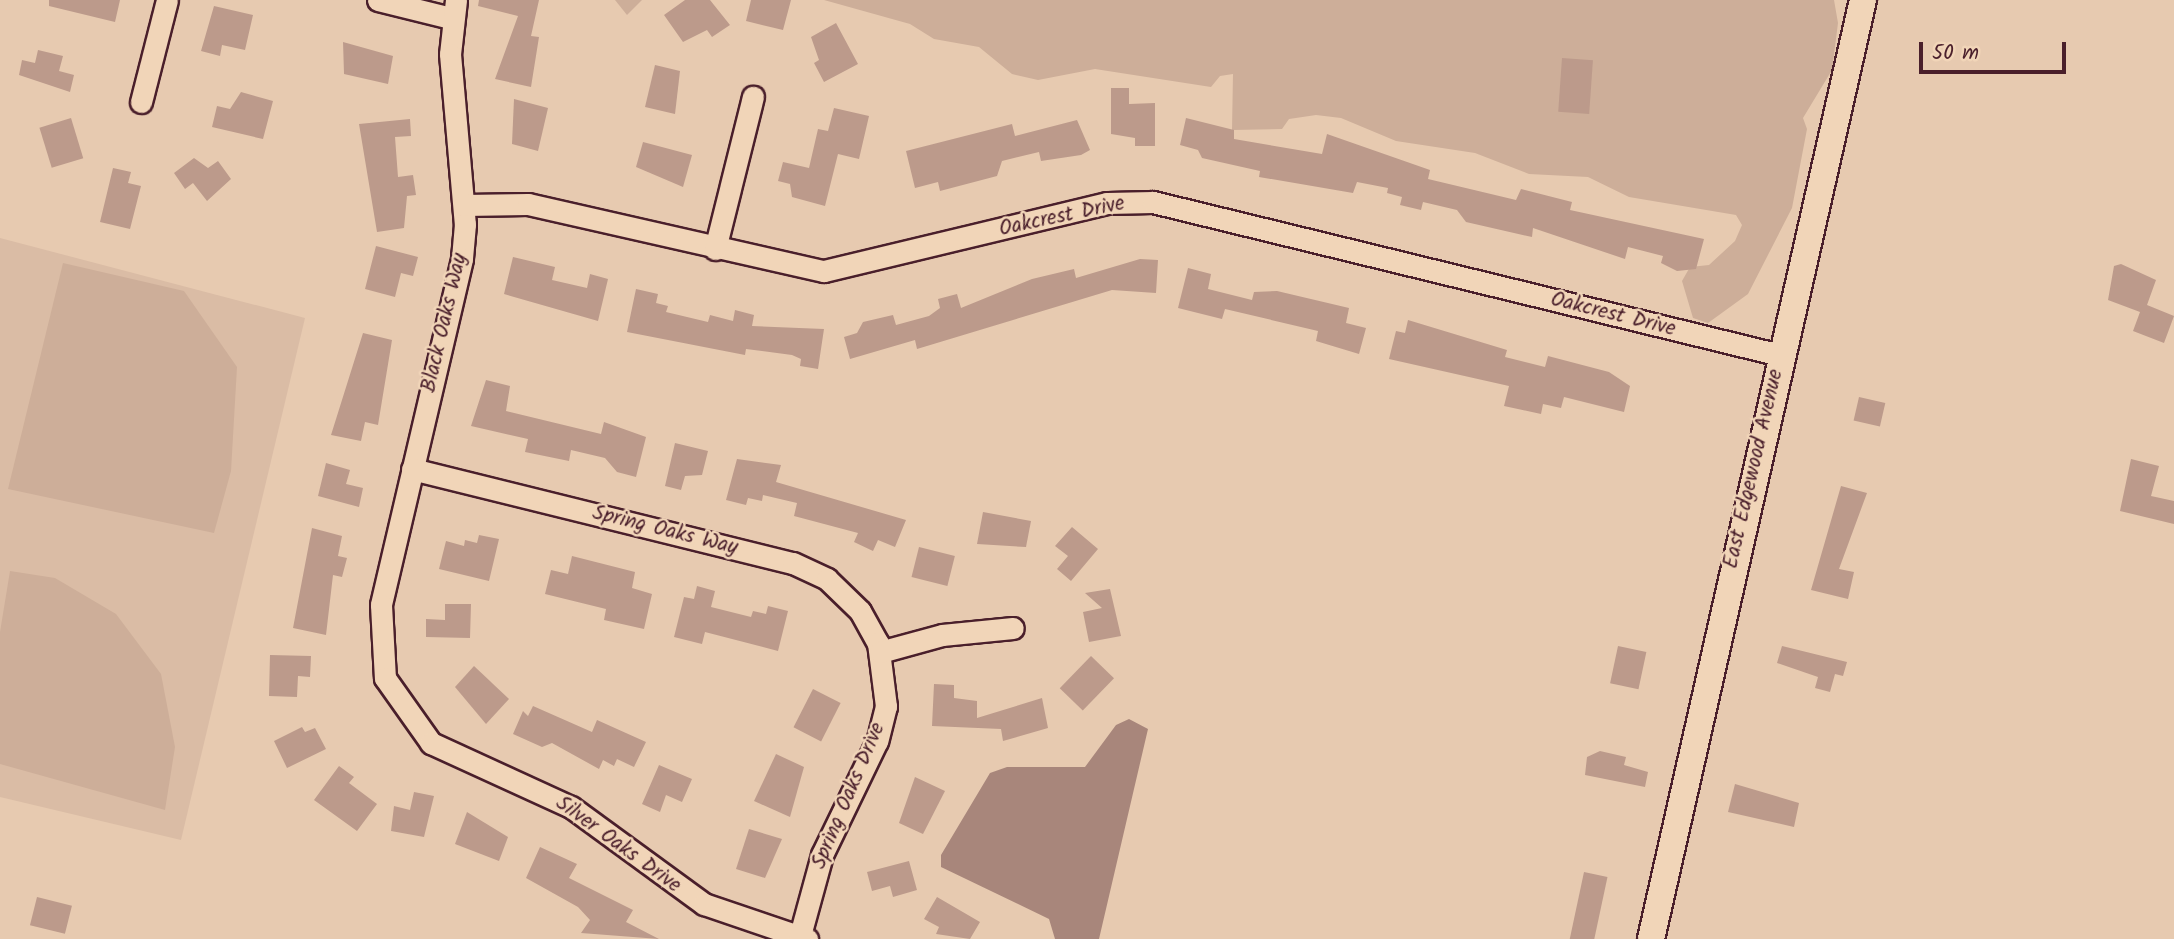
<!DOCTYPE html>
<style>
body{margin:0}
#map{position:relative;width:2174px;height:939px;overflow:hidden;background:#e7cab0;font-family:Kalam,sans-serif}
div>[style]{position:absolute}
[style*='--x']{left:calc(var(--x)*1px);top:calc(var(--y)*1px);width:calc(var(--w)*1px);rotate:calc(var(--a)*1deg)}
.built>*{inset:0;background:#dabca5}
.green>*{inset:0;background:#cdae99}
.water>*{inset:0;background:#a8867b}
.building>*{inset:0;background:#bc9a8b;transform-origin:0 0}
.roads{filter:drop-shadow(2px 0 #4a1f2b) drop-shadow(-2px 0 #4a1f2b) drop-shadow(0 2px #4a1f2b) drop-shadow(0 -2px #4a1f2b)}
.minor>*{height:21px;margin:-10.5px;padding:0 10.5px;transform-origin:10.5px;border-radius:10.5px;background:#f1d5b8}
.major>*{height:26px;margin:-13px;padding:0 13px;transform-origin:13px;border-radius:13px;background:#f1d5b8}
span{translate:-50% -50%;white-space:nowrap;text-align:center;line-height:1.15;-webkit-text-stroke:5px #f1d5b8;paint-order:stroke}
.street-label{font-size:21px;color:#4a1f2b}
.scale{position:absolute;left:1919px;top:42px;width:147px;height:32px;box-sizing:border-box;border:4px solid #4a1f2b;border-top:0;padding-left:9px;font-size:21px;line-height:24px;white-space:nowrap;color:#4a1f2b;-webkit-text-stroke:5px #f1d5b8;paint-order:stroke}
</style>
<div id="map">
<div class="built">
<div style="clip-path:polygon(0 238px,305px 318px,181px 840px,0 797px)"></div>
</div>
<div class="green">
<div style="clip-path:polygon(615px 0,642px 0,627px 15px)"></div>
<div style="clip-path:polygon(824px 0,1834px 0,1838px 23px,1832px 70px,1803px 118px,1807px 129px,1792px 208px,1748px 294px,1708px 323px,1693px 318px,1682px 281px,1690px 267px,1709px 265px,1735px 241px,1742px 225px,1736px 215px,1629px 197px,1588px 177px,1529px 174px,1475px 153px,1396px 141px,1341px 118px,1316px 115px,1289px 119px,1282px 129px,1232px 130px,1233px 74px,1220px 76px,1211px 87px,1095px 69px,1038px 80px,1012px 74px,979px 47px,934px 39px,910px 24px)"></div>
<div style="clip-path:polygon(63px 263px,184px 291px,237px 367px,231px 471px,214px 533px,8px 489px)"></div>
<div style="clip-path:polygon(10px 571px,55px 578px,116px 614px,161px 674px,175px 747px,165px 810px,0 764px,0 632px)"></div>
</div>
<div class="water">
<div style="clip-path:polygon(1129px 719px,1148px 729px,1099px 939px,1055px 939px,1049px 919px,941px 867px,941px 855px,990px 773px,1007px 767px,1085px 767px,1116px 725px)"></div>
</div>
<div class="building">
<div style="clip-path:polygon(49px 0,120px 0,115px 22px,49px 6px)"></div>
<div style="clip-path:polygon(479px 0,539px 0,531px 36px,539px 37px,531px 87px,495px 79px,518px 16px,478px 6px)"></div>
<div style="clip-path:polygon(685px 0,710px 0,730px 25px,712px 37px,707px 30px,683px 42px,664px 15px)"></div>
<div style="clip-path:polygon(751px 0,791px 0,783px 30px,746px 21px)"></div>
<div style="clip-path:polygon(214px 6px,253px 15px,245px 50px,222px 45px,220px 56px,201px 51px)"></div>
<div style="clip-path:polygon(836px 23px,858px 64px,824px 82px,814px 63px,819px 60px,811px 37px)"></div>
<div style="clip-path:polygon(343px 42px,393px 56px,388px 84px,344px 74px)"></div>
<div style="clip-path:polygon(38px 50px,63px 56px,59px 71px,74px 75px,70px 92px,19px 75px,22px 60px,35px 63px)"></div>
<div style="left:1562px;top:58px;width:31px;height:54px;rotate:4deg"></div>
<div style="clip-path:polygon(655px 65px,680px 71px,675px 114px,645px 107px)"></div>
<div style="clip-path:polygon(1111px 88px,1129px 88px,1129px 104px,1155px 103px,1155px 146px,1135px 146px,1135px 138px,1111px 134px)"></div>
<div style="clip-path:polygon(241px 92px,273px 101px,263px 139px,212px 127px,217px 106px,230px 109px)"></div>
<div style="clip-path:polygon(514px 99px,548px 108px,538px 151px,512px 144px)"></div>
<div style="clip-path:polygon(834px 108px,869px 116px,859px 159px,838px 154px,825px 206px,792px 197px,790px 184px,778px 181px,783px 162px,809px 168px,818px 129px,828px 131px)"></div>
<div style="left:71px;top:118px;width:42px;height:33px;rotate:73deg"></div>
<div style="clip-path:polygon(1186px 118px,1234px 130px,1234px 139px,1322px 154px,1327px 134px,1430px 170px,1428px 179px,1516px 200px,1521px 189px,1572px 202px,1570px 210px,1704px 239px,1696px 269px,1677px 271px,1661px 263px,1663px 256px,1628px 247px,1625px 259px,1533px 228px,1532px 237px,1466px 222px,1457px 210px,1423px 202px,1421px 210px,1400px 205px,1402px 197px,1387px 193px,1388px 188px,1357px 182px,1353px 193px,1259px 177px,1260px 171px,1202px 158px,1198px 150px,1180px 145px)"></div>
<div style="clip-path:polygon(410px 119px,411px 136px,395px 137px,398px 177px,413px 175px,416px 195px,407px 196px,404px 228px,377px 232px,359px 124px)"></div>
<div style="clip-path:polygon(1077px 120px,1090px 150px,1081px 155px,1041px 161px,1039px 152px,1002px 161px,997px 176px,940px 191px,938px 182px,915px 188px,906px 151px,1012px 124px,1015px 136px)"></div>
<div style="clip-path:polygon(643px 142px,692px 155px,683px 187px,636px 167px)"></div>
<div style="clip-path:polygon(194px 158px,208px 168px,218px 161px,231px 179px,207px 201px,193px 183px,185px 189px,174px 173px)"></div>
<div style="clip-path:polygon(113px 168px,131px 172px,128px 183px,141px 186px,130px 229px,100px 222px)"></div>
<div style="clip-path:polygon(376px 246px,418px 257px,413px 276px,401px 273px,395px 297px,365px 289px)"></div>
<div style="clip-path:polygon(513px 257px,555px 267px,552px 280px,587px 288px,590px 274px,608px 279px,598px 321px,504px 294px)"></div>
<div style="clip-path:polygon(1140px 259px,1158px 260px,1156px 293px,1112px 290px,917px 349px,915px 340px,850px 359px,844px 337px,857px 333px,863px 322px,893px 315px,896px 325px,929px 316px,940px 308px,938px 299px,957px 294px,961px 308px,1032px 279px,1074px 269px,1076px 278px)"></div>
<div style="clip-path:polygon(2121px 264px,2156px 280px,2147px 305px,2174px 316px,2164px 343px,2133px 331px,2140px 312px,2108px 300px,2114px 266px)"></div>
<div style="clip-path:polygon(1188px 268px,1211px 274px,1208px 289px,1252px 300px,1254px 292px,1277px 291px,1349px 308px,1346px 323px,1366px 328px,1359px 354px,1316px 341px,1318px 331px,1225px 309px,1222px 319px,1178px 308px)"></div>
<div style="clip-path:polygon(636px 289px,658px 294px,656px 303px,668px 306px,666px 312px,708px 322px,710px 315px,733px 321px,735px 310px,754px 315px,752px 326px,824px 329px,818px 369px,800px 366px,801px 359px,792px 355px,746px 349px,745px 355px,627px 332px)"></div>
<div style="clip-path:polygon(1408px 320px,1507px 350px,1505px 357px,1545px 367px,1548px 356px,1609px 372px,1630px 386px,1624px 412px,1564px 397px,1561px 408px,1543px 404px,1541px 414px,1504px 406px,1509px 386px,1389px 359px,1396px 331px,1405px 333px)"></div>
<div style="clip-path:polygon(363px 333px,392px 340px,378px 425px,365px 422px,361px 441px,331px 435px)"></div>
<div style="clip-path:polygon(486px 380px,510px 386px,506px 411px,601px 434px,604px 422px,646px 437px,636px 477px,617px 472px,605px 458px,571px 450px,569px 461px,525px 452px,528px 439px,471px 426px)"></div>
<div style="left:1859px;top:397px;width:27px;height:24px;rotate:13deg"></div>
<div style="clip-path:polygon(675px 443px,708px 451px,702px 475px,685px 476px,681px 490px,665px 486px)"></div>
<div style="clip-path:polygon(737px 459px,781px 465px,776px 482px,906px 520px,895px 547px,878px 540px,873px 551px,854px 542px,858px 533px,794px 516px,797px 503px,763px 495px,762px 501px,748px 498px,746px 505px,726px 500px)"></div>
<div style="clip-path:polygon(2131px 459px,2159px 466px,2151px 496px,2174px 501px,2174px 524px,2120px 511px)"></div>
<div style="clip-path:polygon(326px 463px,350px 470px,346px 484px,363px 488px,359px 507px,318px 496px)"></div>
<div style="clip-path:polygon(1841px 486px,1867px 493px,1839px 569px,1854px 572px,1848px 599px,1811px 590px)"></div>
<div style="clip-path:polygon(983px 512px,1031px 521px,1026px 547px,977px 544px)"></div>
<div style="clip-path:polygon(1072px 527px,1098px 549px,1071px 581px,1057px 569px,1068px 556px,1055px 546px)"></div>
<div style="clip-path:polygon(312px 528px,342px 536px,338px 556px,347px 558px,342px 577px,333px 575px,326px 635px,293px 628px)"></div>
<div style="clip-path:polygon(479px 535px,499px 539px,489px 581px,439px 569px,446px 541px,464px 546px,465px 540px,477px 543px)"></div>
<div style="left:919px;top:547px;width:37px;height:31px;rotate:14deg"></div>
<div style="clip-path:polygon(572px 556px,635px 572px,632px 588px,652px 594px,644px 629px,604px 620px,606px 609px,545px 594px,551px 570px,568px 574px)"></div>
<div style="clip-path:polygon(697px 586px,715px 591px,711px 607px,751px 617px,753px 611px,766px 614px,768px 606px,788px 611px,778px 651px,705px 632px,702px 644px,674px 637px,684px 597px,694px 599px)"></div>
<div style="clip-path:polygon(1110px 589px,1121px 636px,1089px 642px,1083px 612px,1102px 608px,1085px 593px)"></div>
<div style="clip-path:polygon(445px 604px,471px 604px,470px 638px,426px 637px,426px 619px,445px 620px)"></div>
<div style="left:1618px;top:646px;width:29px;height:38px;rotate:12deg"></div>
<div style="clip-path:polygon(1782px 646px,1847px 662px,1843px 676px,1835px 674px,1830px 692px,1815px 688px,1818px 677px,1777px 663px)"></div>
<div style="clip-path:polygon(270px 655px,311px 656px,310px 677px,298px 676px,297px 697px,269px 696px)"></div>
<div style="left:1091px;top:656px;width:32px;height:45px;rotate:44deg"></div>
<div style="clip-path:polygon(474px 666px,509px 699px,486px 724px,455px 687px)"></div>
<div style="clip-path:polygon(934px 684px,954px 685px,954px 698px,977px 701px,977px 718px,1042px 698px,1048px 728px,1003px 741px,1001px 729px,932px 726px)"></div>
<div style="left:813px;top:689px;width:31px;height:43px;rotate:27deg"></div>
<div style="clip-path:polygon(533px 706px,592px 732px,597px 720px,646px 742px,634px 767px,617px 759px,614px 766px,603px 760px,599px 769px,552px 743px,542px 747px,513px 734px,523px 711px,528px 716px)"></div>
<div style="clip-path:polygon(302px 727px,305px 732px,315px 728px,326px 749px,287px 768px,274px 741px)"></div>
<div style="clip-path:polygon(1600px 751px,1626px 757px,1624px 765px,1648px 772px,1645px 787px,1585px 775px,1587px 757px)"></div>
<div style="clip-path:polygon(776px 754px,804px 767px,790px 817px,754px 801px)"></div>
<div style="clip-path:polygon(659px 765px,692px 779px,682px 802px,666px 795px,660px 812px,642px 804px)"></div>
<div style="clip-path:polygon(339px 766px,354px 777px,349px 783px,377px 804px,357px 831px,314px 800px)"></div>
<div style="clip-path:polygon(915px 777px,945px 791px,923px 834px,899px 823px)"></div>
<div style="clip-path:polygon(1735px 784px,1799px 803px,1794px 827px,1728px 812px)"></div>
<div style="clip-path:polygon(414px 792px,434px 796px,424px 837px,391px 831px,394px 806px,410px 810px)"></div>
<div style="clip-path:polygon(467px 812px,508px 837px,499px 861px,455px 844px)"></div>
<div style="clip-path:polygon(749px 829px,782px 839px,765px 878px,736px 869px)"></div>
<div style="clip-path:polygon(540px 847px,577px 864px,569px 878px,633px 910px,626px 922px,659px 939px,581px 933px,590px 920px,578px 907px,526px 878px)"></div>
<div style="clip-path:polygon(909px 861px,917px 890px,893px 897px,890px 886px,872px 891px,867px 872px)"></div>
<div style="left:1584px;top:872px;width:24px;height:69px;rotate:12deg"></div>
<div style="left:37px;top:897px;width:36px;height:29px;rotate:14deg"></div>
<div style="clip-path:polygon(937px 897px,980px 922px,970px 939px,936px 934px,939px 927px,924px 919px)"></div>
</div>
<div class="roads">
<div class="minor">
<div style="--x:378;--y:0;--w:75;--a:13.9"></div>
<div style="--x:456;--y:0;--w:54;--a:96.3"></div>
<div style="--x:450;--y:54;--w:171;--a:85"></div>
<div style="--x:465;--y:224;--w:35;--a:95"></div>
<div style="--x:462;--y:259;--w:355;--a:103.2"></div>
<div style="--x:381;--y:605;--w:73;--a:86.9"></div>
<div style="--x:385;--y:678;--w:80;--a:54.7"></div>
<div style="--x:431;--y:743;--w:154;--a:24.6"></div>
<div style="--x:571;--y:807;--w:165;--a:36.1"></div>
<div style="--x:704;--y:904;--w:109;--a:18.8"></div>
<div style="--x:141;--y:102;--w:105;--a:-75.7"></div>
<div style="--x:464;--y:205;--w:64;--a:-0.9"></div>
<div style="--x:528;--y:204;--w:303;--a:12.8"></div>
<div style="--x:824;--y:271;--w:291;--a:-13.5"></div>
<div style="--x:1107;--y:203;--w:46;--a:-1.2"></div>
<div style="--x:1153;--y:202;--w:645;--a:13.71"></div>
<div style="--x:715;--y:249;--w:157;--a:-76"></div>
<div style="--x:412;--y:469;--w:392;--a:13.9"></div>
<div style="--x:793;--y:563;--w:38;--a:25"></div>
<div style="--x:827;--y:579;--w:46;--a:44.1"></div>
<div style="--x:860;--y:611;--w:37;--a:61"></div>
<div style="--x:878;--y:643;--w:64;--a:82.8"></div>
<div style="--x:886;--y:706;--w:36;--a:104"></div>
<div style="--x:877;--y:741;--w:127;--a:115.8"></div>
<div style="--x:822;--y:855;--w:87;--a:105.3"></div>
<div style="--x:880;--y:652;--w:64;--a:-15.3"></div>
<div style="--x:942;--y:635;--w:71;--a:-5.6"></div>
</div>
<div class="major">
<div style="--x:1651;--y:939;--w:963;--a:-77.28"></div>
</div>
</div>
<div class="street-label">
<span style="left:1062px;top:217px;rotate:-12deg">Oakcrest Drive</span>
<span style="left:1613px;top:315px;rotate:14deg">Oakcrest Drive</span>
<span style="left:445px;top:323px;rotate:-77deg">Black Oaks Way</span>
<span style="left:1754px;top:469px;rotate:-77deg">East Edgewood Avenue</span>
<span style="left:665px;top:531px;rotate:14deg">Spring Oaks Way</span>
<span style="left:849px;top:796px;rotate:-67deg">Spring Oaks Drive</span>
<span style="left:618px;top:845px;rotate:36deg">Silver Oaks Drive</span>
</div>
<div class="scale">50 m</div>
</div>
